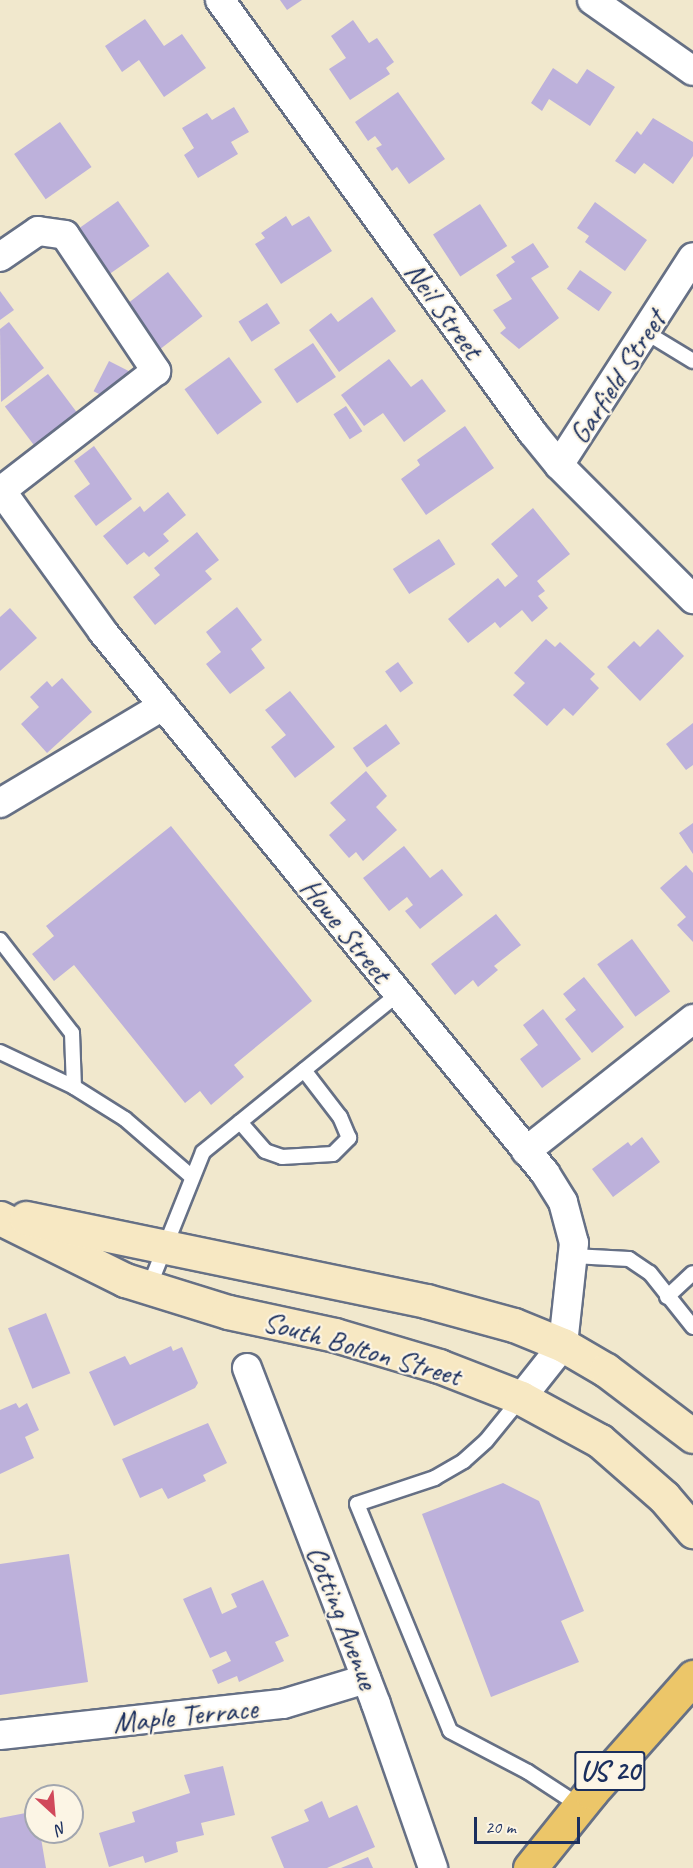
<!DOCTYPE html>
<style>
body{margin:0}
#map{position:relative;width:693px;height:1868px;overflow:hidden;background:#f1e8cd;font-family:Caveat,sans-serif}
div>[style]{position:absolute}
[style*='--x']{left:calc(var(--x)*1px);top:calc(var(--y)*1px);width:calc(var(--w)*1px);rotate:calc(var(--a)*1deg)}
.building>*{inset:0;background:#bdb1db;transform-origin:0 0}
.roads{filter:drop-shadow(2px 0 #667085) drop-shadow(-2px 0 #667085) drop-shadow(0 2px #667085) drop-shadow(0 -2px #667085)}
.service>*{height:14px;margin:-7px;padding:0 7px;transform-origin:7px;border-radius:7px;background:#fff}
.minor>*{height:28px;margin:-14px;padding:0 14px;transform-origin:14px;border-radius:14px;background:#fff}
.secondary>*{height:33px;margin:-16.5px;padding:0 16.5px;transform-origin:16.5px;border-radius:16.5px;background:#f7e8c3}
.primary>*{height:33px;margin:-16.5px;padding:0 16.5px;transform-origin:16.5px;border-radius:16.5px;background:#ecc669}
span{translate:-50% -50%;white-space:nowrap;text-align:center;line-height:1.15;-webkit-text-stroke:4.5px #fcf5e5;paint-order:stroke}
.shield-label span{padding:2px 4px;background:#fcf5e5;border:2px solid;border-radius:4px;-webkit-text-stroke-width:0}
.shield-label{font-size:28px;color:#1b2f5e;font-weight:700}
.street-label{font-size:30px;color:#1b2f5e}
.north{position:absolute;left:24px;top:1784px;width:60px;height:60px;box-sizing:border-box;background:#fcf5e5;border:2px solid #a2a6af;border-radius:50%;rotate:154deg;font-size:16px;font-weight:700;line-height:24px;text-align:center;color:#1b2f5e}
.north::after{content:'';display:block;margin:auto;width:21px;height:27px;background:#d1495b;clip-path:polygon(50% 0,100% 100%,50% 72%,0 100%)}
.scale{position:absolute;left:474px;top:1817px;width:106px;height:27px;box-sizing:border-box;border:3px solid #1b2f5e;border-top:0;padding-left:8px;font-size:18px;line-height:21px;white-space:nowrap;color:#1b2f5e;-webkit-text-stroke:4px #fcf5e5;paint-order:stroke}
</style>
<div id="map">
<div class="building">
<div style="clip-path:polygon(280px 0,302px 0,287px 10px)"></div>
<div style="clip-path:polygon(145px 19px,164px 46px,182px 34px,206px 68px,164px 97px,139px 60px,122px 72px,105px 46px)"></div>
<div style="clip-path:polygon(353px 20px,369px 43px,377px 38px,394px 62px,386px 68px,390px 74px,350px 100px,329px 69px,346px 58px,331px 36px)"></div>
<div style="clip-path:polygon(553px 68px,577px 84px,587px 69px,615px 87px,590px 126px,549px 99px,542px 111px,531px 103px)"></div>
<div style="clip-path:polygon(398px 92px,445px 159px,409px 184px,397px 167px,392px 171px,376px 148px,382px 145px,375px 136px,368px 141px,355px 122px)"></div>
<div style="clip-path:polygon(234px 107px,249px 132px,231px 142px,238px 154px,198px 178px,184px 155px,194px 148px,182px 128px,207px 113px,212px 120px)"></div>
<div style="clip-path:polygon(653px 118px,693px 142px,693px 156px,673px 184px,644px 163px,635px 174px,615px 161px,637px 131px,641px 135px)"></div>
<div style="left:60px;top:122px;width:55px;height:56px;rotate:55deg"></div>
<div style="left:118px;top:201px;width:55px;height:55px;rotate:55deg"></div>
<div style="clip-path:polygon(595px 202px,647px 240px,625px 271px,585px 242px,589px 236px,577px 228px)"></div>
<div style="left:480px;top:204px;width:50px;height:56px;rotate:57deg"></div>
<div style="clip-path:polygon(286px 216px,292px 226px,309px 216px,332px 251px,281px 284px,255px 244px,265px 238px,261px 233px)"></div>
<div style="clip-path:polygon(533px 243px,549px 267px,531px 278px,559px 318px,519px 349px,500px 333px,506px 328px,493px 310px,512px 299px,496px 275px,515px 262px,511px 257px)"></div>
<div style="left:580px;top:270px;width:39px;height:23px;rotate:35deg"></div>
<div style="left:168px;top:272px;width:56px;height:56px;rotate:52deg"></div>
<div style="clip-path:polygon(0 291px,14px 310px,0 320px)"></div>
<div style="clip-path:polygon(372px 297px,396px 331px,339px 372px,309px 330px,331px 313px,338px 322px)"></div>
<div style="left:267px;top:303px;width:24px;height:34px;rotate:57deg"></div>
<div style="clip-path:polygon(9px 322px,44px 368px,1px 402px,0 329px)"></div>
<div style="left:313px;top:343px;width:41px;height:47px;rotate:56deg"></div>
<div style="left:229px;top:357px;width:56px;height:55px;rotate:54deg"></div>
<div style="clip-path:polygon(389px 359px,411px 387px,422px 379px,446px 411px,404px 442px,383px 413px,364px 426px,341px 395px)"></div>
<div style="left:109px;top:361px;width:22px;height:34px;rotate:27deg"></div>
<div style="left:48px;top:374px;width:55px;height:54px;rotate:53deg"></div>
<div style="left:346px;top:406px;width:30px;height:15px;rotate:57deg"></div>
<div style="clip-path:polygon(465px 426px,494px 468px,426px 515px,401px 479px,420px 465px,417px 460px)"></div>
<div style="clip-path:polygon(94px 446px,132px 499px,96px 526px,74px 496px,90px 484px,74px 461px)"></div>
<div style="clip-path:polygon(168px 492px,186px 515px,163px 534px,169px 541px,149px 557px,144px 552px,127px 565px,103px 536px,140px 506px,144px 512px)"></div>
<div style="clip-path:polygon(533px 508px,570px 554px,537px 581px,545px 591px,538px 596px,548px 608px,532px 622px,522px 610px,500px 628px,495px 622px,468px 643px,448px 619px,498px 578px,505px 587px,518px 576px,491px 544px)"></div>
<div style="clip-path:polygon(197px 532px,219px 560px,205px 571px,212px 579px,155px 625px,133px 597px,160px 575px,154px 568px)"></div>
<div style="left:439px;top:539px;width:30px;height:55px;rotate:57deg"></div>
<div style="clip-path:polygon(237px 607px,262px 640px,251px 649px,265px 668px,230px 694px,206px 664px,221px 652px,206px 632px)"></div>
<div style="clip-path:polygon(10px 608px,37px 638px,0 671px,0 617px)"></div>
<div style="clip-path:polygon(658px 629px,684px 656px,640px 701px,607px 667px,634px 641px,640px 647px)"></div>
<div style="clip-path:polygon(546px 639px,555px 647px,560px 642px,595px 674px,590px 679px,599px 688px,573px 716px,564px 708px,547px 726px,513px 695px,525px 683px,514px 673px)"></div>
<div style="left:398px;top:662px;width:26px;height:16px;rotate:54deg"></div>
<div style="clip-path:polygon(62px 678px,92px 712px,47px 753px,21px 724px,39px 707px,30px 697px,47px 681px,52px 687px)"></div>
<div style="clip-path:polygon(290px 691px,335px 747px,295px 778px,271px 747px,286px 735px,265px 710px)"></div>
<div style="clip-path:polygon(693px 723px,693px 765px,686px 770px,666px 744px)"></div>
<div style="left:386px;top:724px;width:24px;height:41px;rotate:54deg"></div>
<div style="clip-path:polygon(366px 771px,387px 796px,376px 807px,397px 830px,363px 861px,356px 852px,349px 858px,329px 835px,346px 820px,330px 803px)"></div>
<div style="clip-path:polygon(693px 823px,693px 854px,679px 833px)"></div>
<div style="clip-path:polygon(171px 826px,312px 1001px,234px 1065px,244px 1077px,211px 1105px,200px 1091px,185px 1103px,74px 965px,54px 981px,32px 954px,54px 936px,46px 926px)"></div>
<div style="clip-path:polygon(404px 846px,430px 878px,442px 869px,463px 895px,420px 929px,405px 911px,413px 905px,407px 897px,389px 911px,363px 878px)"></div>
<div style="clip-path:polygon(686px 865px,693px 873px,693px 942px,677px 925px,686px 917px,660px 888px)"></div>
<div style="clip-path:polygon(496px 914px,521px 945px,494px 966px,498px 970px,478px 987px,473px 980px,455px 995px,431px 964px)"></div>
<div style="left:632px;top:939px;width:65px;height:43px;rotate:54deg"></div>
<div style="clip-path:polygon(584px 977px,624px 1027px,592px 1053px,565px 1019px,576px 1010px,563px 994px)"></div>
<div style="clip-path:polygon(543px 1009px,581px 1059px,542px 1088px,520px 1059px,538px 1045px,523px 1025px)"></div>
<div style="clip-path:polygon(642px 1137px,660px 1162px,613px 1197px,592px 1169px,628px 1142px,631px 1146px)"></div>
<div style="left:46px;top:1313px;width:65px;height:41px;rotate:68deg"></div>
<div style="clip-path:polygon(171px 1346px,173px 1351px,182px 1347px,198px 1383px,195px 1388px,114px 1426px,89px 1372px,125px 1356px,130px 1365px)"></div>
<div style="clip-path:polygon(16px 1403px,19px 1408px,27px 1403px,39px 1430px,25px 1437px,34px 1458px,0 1474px,0 1410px)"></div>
<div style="clip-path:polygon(208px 1423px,227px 1463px,203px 1475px,206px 1481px,168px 1499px,162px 1488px,140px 1498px,122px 1459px)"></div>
<div style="clip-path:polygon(503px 1483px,539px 1501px,584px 1611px,561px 1621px,579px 1662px,491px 1697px,422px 1514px)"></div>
<div style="clip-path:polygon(69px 1554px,88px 1682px,0 1695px,0 1564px)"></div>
<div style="clip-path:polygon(263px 1580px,289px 1636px,275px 1642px,284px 1661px,239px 1682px,237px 1676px,218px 1684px,212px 1670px,231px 1661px,226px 1651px,210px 1658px,183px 1599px,211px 1587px,222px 1614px,237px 1607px,231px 1594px)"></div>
<div style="clip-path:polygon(223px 1766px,235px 1815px,201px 1823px,204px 1835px,176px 1842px,178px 1852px,145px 1863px,143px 1856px,109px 1867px,99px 1833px,135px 1822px,132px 1812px,190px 1793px,184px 1775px)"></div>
<div style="clip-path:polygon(322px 1801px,329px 1818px,357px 1805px,375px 1847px,327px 1868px,284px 1868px,271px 1837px,309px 1821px,304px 1810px)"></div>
<div style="clip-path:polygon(36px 1811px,36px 1832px,40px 1832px,46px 1868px,0 1868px,0 1818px)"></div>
<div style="clip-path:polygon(368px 1857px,373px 1868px,341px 1868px)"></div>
</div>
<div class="roads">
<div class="service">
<div style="--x:647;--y:333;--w:54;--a:31.3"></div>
<div style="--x:0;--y:940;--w:118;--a:52.3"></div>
<div style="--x:72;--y:1033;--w:54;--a:87.9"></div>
<div style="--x:0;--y:1052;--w:82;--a:25.3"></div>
<div style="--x:74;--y:1087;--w:60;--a:32.1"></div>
<div style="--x:125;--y:1119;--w:89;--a:40.9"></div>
<div style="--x:240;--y:1122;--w:38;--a:49"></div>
<div style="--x:265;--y:1151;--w:18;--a:19"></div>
<div style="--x:282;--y:1157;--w:51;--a:-3.4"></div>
<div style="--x:333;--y:1154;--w:23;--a:-45"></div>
<div style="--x:349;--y:1138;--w:23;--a:-113"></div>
<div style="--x:340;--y:1117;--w:59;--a:-127.5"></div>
<div style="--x:573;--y:1256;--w:56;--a:3.1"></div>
<div style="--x:629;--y:1259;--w:25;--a:34"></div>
<div style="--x:650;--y:1273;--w:69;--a:51.5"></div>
<div style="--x:149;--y:1287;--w:145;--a:-68.2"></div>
<div style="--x:203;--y:1152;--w:251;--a:-39"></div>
<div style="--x:667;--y:1297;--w:35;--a:-43"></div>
<div style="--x:521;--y:1398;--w:55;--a:129.1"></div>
<div style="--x:486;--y:1441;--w:30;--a:138"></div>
<div style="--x:464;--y:1461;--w:34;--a:150"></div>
<div style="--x:435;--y:1478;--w:82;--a:161.6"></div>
<div style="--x:357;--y:1504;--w:245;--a:67.7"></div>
<div style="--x:450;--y:1731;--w:88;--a:27.7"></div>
<div style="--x:528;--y:1772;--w:62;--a:33.2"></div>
</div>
<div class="minor">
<div style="--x:220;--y:0;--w:533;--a:54.16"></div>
<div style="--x:532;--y:432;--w:43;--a:50.7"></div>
<div style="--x:559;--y:465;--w:190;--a:45"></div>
<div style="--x:592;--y:0;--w:123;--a:35.1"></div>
<div style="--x:0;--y:257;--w:46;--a:-34.4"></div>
<div style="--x:38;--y:231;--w:27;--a:8"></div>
<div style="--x:65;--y:235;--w:164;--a:56.2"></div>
<div style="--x:156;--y:371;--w:196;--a:142.3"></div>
<div style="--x:559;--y:465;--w:247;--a:-57.2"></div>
<div style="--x:0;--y:489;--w:176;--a:54.2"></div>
<div style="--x:103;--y:632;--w:699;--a:50.75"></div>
<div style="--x:545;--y:1173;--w:34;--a:58"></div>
<div style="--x:563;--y:1202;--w:42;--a:75"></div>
<div style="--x:574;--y:1243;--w:103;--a:96.2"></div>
<div style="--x:563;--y:1345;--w:68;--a:128.4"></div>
<div style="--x:0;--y:803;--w:190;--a:-30.8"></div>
<div style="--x:526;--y:1151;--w:213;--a:-38.3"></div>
<div style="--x:247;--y:1368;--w:360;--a:69"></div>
<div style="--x:376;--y:1704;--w:174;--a:70.8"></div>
<div style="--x:0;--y:1735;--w:285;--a:-6.3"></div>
<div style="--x:283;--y:1704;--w:87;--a:-16.8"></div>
</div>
<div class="secondary">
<div style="--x:0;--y:1218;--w:140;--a:26.4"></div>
<div style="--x:125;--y:1280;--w:108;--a:17.3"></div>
<div style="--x:228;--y:1312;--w:109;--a:12.1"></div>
<div style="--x:335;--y:1335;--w:109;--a:16.6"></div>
<div style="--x:439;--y:1366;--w:88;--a:21.3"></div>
<div style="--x:521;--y:1398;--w:90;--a:28.6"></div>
<div style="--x:600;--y:1441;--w:85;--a:41.2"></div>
<div style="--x:664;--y:1497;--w:45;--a:49.5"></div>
<div style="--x:26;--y:1218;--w:409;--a:11.7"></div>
<div style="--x:426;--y:1301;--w:91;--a:15.3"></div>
<div style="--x:514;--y:1325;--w:53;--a:22.2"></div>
<div style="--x:563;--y:1345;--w:50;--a:30.2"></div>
<div style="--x:606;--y:1370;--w:109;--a:37.2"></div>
</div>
<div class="primary">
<div style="--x:530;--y:1868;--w:97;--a:-51.2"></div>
<div style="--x:591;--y:1792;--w:154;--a:-48.4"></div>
</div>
</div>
<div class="shield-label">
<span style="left:610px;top:1771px">US 20</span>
</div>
<div class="street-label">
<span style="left:444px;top:310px;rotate:54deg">Neil Street</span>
<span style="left:617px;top:377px;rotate:-57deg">Garfield Street</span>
<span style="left:346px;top:930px;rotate:51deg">Howe Street</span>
<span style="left:362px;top:1348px;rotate:16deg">South Bolton Street</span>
<span style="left:343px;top:1617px;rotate:69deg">Cotting Avenue</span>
<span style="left:185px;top:1715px;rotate:-6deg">Maple Terrace</span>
</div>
<div class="north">N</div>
<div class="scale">20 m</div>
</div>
